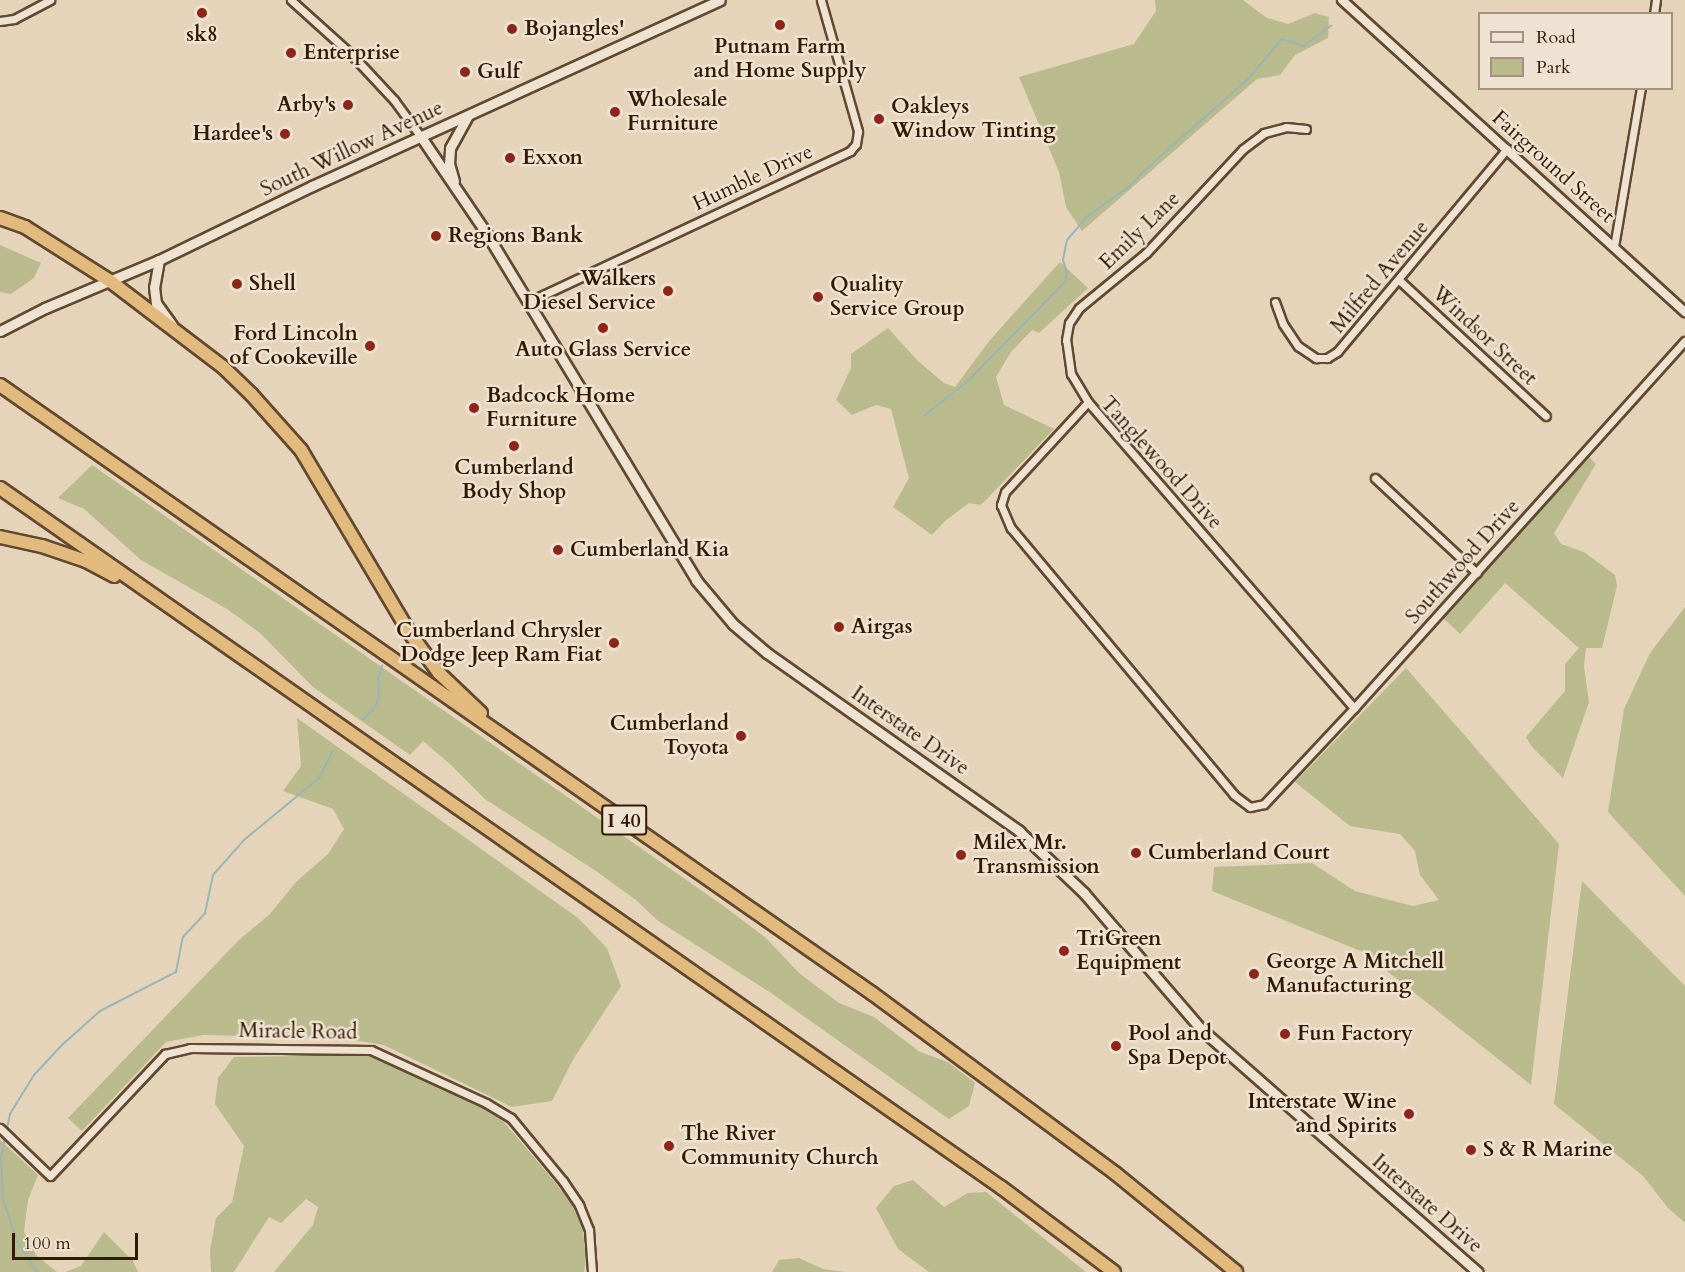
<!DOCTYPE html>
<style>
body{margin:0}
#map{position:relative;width:1685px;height:1272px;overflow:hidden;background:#e5d3ba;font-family:Cardo,serif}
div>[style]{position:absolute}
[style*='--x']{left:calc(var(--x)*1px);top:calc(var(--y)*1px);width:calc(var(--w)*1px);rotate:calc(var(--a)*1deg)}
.green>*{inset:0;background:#babb8c}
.stream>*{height:2px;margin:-1px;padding:0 1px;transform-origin:1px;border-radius:1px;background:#98b6b7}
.roads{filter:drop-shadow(2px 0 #61482f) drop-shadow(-2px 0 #61482f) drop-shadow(0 2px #61482f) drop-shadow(0 -2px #61482f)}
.minor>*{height:7px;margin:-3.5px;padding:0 3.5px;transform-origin:3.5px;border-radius:3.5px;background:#eee2d2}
.tertiary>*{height:8px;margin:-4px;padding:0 4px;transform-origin:4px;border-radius:4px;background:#eee2d2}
.secondary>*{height:9px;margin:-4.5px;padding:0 4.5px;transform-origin:4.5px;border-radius:4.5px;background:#eee2d2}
.motorway>*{height:12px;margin:-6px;padding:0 6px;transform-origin:6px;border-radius:6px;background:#e2ba7d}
.dots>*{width:16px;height:16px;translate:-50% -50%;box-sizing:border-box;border:3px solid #eee2d2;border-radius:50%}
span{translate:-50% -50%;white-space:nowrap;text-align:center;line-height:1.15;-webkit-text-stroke:5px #eee2d2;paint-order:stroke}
.shield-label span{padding:2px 4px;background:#eee2d2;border:2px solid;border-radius:4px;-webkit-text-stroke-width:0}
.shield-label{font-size:20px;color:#351901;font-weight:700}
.poi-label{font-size:21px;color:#351901;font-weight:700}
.left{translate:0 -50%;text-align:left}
.right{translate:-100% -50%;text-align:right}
.street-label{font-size:21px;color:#351901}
.legend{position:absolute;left:1478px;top:12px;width:195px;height:78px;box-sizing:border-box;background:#eee2d2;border:2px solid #a4927e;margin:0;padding:8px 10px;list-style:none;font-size:18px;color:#351901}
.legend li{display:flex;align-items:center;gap:12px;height:30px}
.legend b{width:30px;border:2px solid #a4927e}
.scale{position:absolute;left:12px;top:1233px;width:126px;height:27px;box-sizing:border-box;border:3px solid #351901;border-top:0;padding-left:8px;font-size:18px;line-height:21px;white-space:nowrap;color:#351901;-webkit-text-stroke:4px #eee2d2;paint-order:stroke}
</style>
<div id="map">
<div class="green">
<div style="clip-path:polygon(1155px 0,1243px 0,1267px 18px,1288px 24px,1315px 13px,1329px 17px,1328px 38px,1295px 55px,1280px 75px,1257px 79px,1082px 231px,1066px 207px,1059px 172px,1019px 77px,1134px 44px,1156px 11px)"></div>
<div style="clip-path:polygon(0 245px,41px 263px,34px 278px,11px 294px,0 292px)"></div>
<div style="clip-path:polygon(1060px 262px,1088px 288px,1039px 333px,1032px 330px,1011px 352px,996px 377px,1004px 405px,1054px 429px,981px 505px,969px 503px,945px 521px,932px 535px,893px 507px,909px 478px,891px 409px,876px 405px,852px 415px,836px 400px,851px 368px,851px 354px,888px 328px,918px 361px,944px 383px,955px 387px,990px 340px)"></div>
<div style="clip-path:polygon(1587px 455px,1596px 464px,1554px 533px,1561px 544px,1584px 552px,1615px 575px,1617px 586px,1602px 648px,1586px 648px,1584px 667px,1589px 702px,1563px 778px,1532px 747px,1526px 737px,1565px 691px,1565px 664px,1579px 648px,1505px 583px,1460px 634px,1443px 618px)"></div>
<div style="clip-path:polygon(92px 465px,725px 907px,766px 938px,799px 973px,839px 1003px,874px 1017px,920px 1052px,948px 1062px,975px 1083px,969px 1106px,949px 1119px,771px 993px,657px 920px,636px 900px,596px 871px,485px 799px,451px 765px,423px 741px,410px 755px,313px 687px,260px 633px,227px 609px,141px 560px,84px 509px,58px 498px)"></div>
<div style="clip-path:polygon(1685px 607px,1685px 896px,1608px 812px,1624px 709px,1650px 653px)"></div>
<div style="clip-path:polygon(1406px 668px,1559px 844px,1531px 1085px,1363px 952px,1212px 891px,1214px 867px,1312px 863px,1355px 891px,1413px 906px,1439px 900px,1420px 875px,1415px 851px,1400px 834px,1350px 826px,1295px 782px)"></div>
<div style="clip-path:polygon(297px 718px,578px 918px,607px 948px,621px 986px,574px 1058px,552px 1101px,512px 1107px,384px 1045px,341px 1038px,203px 1035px,166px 1042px,82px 1131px,68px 1118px,239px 940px,269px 915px,297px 881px,328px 854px,344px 829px,333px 809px,283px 791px,301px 766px)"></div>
<div style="clip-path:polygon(1582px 881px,1685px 986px,1685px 1223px,1668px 1208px,1643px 1176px,1554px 1104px)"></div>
<div style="clip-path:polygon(369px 1055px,484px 1106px,504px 1122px,570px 1200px,583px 1230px,586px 1260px,584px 1272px,274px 1272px,313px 1225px,318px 1207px,306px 1199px,281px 1223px,269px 1217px,234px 1272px,211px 1272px,210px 1250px,216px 1218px,232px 1202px,244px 1146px,215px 1104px,218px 1078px,234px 1057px)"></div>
<div style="clip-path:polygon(0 1140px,38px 1175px,28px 1200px,24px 1232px,36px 1255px,57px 1272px,0 1272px)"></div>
<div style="clip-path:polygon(913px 1180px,944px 1207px,968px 1193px,986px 1192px,1086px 1272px,929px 1272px,898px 1249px,876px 1208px,894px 1186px)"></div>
<div style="clip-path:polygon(104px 1232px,133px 1261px,138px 1272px,65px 1272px,81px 1266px)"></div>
<div style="clip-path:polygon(799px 1258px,823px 1269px,845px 1272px,772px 1272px,779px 1260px)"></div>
</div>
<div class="stream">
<div style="--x:925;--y:415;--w:52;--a:-38"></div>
<div style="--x:966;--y:383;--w:141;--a:-45.6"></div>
<div style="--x:1065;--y:282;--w:9;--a:-77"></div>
<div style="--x:1067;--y:273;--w:14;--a:-107"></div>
<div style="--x:1063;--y:260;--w:20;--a:-79"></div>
<div style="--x:1067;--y:240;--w:33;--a:-49"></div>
<div style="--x:1089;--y:215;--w:49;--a:-35"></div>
<div style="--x:1129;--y:187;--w:23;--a:-47"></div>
<div style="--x:1145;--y:170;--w:139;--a:-41.5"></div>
<div style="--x:1249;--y:78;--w:51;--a:-49.8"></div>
<div style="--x:1282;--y:39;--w:23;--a:18"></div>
<div style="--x:1304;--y:46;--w:34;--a:-37"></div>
<div style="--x:363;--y:719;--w:13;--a:-42"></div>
<div style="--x:373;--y:710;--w:13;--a:-63"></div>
<div style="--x:379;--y:698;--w:19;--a:-93"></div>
<div style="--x:378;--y:679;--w:14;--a:-73"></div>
<div style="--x:37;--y:1272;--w:37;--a:-123"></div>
<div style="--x:17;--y:1241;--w:44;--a:-108.4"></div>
<div style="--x:3;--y:1199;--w:42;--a:-92.7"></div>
<div style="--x:1;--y:1157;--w:44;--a:-78.2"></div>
<div style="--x:10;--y:1114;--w:46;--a:-58.4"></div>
<div style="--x:34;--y:1075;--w:41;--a:-47"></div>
<div style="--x:62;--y:1045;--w:51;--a:-41.8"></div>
<div style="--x:100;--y:1011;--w:85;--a:-27.2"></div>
<div style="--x:176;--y:972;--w:36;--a:-79"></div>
<div style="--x:183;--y:937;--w:33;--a:-47"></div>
<div style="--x:205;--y:913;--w:39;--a:-78"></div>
<div style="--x:213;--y:875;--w:47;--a:-48.5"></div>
<div style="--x:244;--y:840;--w:97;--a:-39.6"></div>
<div style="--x:319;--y:778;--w:30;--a:-63"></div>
</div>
<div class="roads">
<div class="minor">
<div style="--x:291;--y:0;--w:82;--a:42"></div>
<div style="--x:352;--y:55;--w:62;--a:47"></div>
<div style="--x:394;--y:100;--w:46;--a:53.9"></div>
<div style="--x:1654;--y:14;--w:14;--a:-82"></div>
<div style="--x:0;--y:21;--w:14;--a:-8"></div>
<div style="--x:14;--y:19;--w:41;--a:-27.8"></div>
<div style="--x:1614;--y:247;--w:161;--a:-80.4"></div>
<div style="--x:1399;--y:280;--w:200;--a:42.8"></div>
<div style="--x:528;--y:302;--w:356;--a:-25.1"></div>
<div style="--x:850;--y:151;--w:9;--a:-49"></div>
<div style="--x:856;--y:144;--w:13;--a:-81"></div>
<div style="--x:858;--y:131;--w:136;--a:-105.8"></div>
<div style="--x:1275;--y:302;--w:23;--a:70"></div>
<div style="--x:1283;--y:324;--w:27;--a:56"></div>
<div style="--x:1298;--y:346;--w:22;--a:34"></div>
<div style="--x:1316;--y:358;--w:11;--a:0"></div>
<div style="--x:1327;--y:358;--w:12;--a:-31"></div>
<div style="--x:1337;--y:352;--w:265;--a:-50.1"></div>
<div style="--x:1088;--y:402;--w:33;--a:-121"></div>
<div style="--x:1071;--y:374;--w:34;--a:-98"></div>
<div style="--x:1066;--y:340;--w:17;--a:-80"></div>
<div style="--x:1069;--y:323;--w:18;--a:-56"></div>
<div style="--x:1079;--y:308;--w:87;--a:-39.4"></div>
<div style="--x:1146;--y:253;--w:142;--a:-47"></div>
<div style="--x:1243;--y:149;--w:26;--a:-37"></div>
<div style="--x:1264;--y:133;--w:23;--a:-15"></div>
<div style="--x:1286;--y:127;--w:20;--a:6"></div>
<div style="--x:1375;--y:478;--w:139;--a:43"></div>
<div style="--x:1354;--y:708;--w:405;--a:-131"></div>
<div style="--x:1088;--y:402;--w:122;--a:132.7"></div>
<div style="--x:1005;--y:492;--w:14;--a:107"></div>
<div style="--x:1001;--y:505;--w:25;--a:67"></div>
<div style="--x:1011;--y:528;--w:348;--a:50.1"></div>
<div style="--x:1234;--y:795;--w:20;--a:37"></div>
<div style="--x:1250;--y:807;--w:14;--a:-12"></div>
<div style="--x:1264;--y:804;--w:132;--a:-46.8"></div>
<div style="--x:1354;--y:708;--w:494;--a:-48"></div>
<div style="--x:0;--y:1128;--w:69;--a:43.8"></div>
<div style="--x:50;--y:1176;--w:168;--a:-46.7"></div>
<div style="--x:165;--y:1054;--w:26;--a:-13"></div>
<div style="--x:190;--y:1048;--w:181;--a:0.6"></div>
<div style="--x:371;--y:1050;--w:127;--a:24.7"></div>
<div style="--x:486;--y:1103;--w:29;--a:31"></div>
<div style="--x:511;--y:1118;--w:82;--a:50.5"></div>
<div style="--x:563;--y:1181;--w:29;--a:56"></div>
<div style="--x:579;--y:1205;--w:27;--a:68"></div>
<div style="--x:589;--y:1230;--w:42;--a:85.9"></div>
</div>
<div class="tertiary">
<div style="--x:1342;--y:0;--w:464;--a:42.3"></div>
</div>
<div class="secondary">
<div style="--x:421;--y:137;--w:114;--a:55.8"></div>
<div style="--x:485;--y:231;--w:408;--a:58.8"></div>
<div style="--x:696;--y:580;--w:57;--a:49.9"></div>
<div style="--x:733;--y:624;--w:45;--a:40.5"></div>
<div style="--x:767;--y:653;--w:309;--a:35.2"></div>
<div style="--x:1019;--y:831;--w:90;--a:43.6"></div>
<div style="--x:1084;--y:893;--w:179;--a:49.3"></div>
<div style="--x:1201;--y:1029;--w:368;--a:41.3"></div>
<div style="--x:454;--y:181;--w:18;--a:-106"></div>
<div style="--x:449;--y:164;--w:16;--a:-86"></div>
<div style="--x:450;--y:148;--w:37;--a:-61"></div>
<div style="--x:159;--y:260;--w:27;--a:100"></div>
<div style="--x:154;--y:287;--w:16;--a:83"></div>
<div style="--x:156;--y:303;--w:27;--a:54"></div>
<div style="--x:0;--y:331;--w:51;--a:-27.1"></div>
<div style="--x:45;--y:308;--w:124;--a:-22.8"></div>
<div style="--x:159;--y:260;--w:170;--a:-25.8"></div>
<div style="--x:312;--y:186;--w:448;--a:-24.5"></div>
</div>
<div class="motorway">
<div style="--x:0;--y:218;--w:27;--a:20"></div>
<div style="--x:25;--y:227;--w:101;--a:32.4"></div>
<div style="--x:110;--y:281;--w:142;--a:37.3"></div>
<div style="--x:223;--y:367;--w:39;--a:44"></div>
<div style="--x:251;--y:394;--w:75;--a:48.2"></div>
<div style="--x:301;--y:450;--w:212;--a:59.3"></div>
<div style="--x:409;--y:632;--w:51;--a:53.8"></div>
<div style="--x:439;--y:673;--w:58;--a:43.6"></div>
<div style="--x:0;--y:385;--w:1064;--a:34.9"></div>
<div style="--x:873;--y:994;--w:302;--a:36.5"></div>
<div style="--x:1116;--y:1174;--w:155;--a:39.2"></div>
<div style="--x:0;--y:488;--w:1222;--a:34.94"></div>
<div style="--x:1002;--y:1188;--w:140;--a:36.9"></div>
<div style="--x:0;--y:537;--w:43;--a:12.1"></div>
<div style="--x:42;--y:546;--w:46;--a:18.8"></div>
<div style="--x:86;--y:561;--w:32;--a:28"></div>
</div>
</div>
<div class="dots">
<div style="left:202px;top:13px;background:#8f2418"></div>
<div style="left:780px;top:25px;background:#8f2418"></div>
<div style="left:512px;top:29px;background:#8f2418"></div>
<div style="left:291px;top:53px;background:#8f2418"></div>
<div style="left:465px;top:72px;background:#8f2418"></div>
<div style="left:348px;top:105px;background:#8f2418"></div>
<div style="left:615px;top:112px;background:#8f2418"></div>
<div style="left:879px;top:119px;background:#8f2418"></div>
<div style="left:285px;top:134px;background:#8f2418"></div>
<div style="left:510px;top:158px;background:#8f2418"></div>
<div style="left:436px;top:236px;background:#8f2418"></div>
<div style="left:237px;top:284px;background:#8f2418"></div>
<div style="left:668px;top:291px;background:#8f2418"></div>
<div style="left:818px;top:297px;background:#8f2418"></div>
<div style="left:603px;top:328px;background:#8f2418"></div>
<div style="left:370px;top:346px;background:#8f2418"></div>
<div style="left:474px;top:408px;background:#8f2418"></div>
<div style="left:514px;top:446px;background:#8f2418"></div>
<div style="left:558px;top:550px;background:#8f2418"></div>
<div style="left:839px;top:627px;background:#8f2418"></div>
<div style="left:614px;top:643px;background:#8f2418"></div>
<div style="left:741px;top:736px;background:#8f2418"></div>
<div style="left:1136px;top:853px;background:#8f2418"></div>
<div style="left:961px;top:855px;background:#8f2418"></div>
<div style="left:1064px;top:951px;background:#8f2418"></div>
<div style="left:1254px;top:974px;background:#8f2418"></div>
<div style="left:1285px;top:1034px;background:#8f2418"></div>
<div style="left:1116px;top:1046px;background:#8f2418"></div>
<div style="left:1409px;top:1114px;background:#8f2418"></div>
<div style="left:669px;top:1146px;background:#8f2418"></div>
<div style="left:1471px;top:1150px;background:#8f2418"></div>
</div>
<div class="shield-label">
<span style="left:624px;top:820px">I 40</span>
</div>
<div class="poi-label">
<span class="left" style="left:524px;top:29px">Bojangles'</span>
<span style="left:202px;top:35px">sk8</span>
<span style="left:780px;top:59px">Putnam Farm<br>and Home Supply</span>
<span class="left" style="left:303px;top:53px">Enterprise</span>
<span class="left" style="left:477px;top:72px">Gulf</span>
<span class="left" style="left:627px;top:112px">Wholesale<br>Furniture</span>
<span class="right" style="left:336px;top:105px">Arby's</span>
<span class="left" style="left:891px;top:119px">Oakleys<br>Window Tinting</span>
<span class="right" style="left:273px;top:134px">Hardee's</span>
<span class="left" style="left:522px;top:158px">Exxon</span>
<span class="left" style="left:448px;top:236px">Regions Bank</span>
<span class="right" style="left:656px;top:291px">Walkers<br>Diesel Service</span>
<span class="left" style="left:249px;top:284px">Shell</span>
<span class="left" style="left:830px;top:297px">Quality<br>Service Group</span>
<span class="right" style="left:358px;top:346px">Ford Lincoln<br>of Cookeville</span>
<span style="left:603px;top:350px">Auto Glass Service</span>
<span class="left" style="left:486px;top:408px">Badcock Home<br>Furniture</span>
<span style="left:514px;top:480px">Cumberland<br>Body Shop</span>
<span class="left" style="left:570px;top:550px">Cumberland Kia</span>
<span class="left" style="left:851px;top:627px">Airgas</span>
<span class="right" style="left:602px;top:643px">Cumberland Chrysler<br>Dodge Jeep Ram Fiat</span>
<span class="right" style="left:729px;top:736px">Cumberland<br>Toyota</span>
<span class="left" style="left:973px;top:855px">Milex Mr.<br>Transmission</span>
<span class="left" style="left:1148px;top:853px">Cumberland Court</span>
<span class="left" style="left:1076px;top:951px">TriGreen<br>Equipment</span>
<span class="left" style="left:1266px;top:974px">George A Mitchell<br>Manufacturing</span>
<span class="left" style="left:1128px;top:1046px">Pool and<br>Spa Depot</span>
<span class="left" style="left:1297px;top:1034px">Fun Factory</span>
<span class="right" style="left:1397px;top:1114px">Interstate Wine<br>and Spirits</span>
<span class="left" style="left:681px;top:1146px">The River<br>Community Church</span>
<span class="left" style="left:1483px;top:1150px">S &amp; R Marine</span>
</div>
<div class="street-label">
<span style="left:352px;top:149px;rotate:-25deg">South Willow Avenue</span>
<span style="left:1553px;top:167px;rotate:42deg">Fairground Street</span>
<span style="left:753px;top:178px;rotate:-25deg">Humble Drive</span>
<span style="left:1140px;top:231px;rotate:-44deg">Emily Lane</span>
<span style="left:1380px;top:277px;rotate:-50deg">Milfred Avenue</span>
<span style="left:1484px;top:336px;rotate:43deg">Windsor Street</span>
<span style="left:1161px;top:463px;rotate:48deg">Tanglewood Drive</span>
<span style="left:1463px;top:562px;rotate:-48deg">Southwood Drive</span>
<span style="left:910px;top:731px;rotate:35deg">Interstate Drive</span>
<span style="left:298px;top:1032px;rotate:1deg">Miracle Road</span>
<span style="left:1427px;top:1204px;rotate:41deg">Interstate Drive</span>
</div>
<ul class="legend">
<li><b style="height:8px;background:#eee2d2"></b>Road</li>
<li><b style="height:16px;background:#babb8c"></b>Park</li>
</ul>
<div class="scale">100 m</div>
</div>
